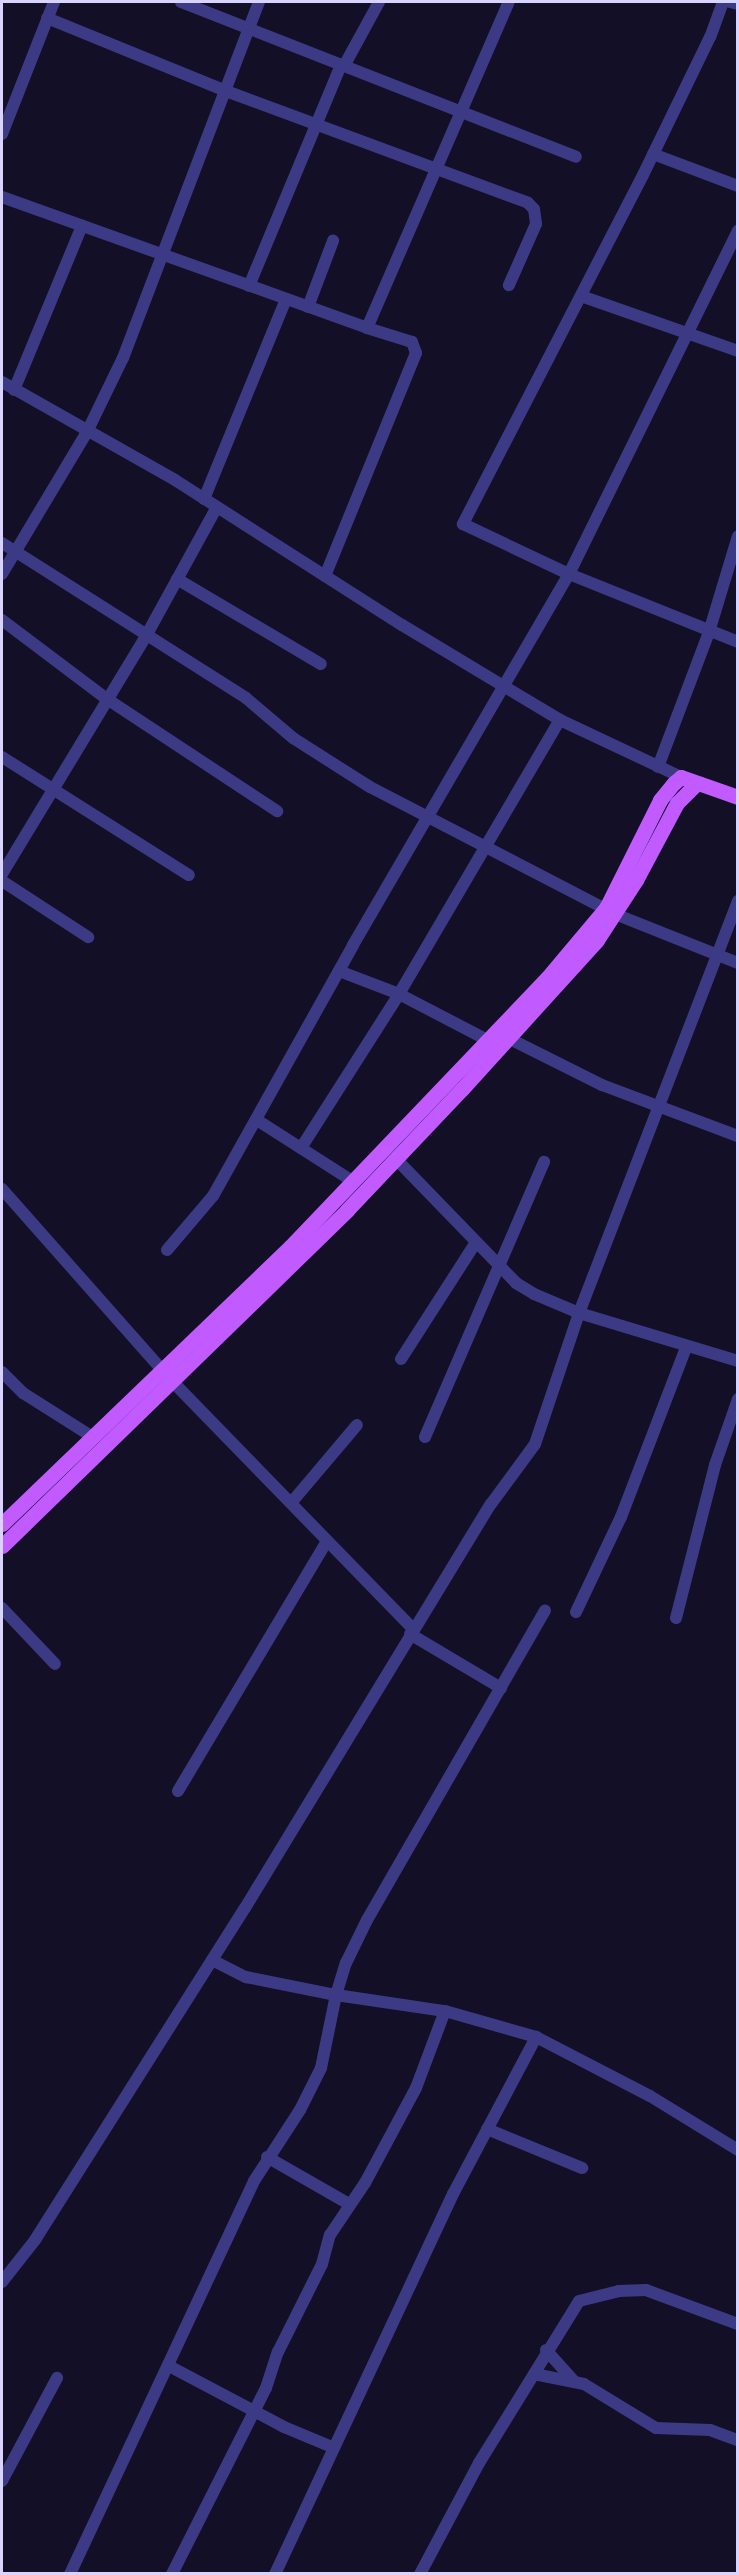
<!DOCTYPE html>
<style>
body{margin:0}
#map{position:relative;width:739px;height:2575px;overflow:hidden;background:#130f26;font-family:"Archivo Narrow",sans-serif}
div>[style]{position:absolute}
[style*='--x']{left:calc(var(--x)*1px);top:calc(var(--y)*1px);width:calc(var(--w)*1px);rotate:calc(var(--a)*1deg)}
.minor>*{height:12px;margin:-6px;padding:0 6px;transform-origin:6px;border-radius:6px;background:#3d3a85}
.major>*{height:15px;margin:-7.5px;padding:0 7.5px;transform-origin:7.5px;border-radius:7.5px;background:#c25bff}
span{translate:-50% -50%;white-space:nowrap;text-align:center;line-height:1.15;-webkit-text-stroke:4.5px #130f26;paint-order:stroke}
.frame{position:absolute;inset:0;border:3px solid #d9d4ff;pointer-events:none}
</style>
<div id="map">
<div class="minor">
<div style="--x:181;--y:2;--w:424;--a:21.4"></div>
<div style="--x:723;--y:2;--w:37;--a:110"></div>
<div style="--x:710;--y:37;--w:153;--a:115.9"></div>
<div style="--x:643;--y:175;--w:393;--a:117.3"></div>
<div style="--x:463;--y:524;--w:117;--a:25.3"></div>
<div style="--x:569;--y:574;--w:182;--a:21.9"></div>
<div style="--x:730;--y:2;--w:8;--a:14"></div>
<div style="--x:47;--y:18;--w:193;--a:22.2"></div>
<div style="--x:226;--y:91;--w:322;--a:20.3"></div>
<div style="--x:528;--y:203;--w:8;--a:45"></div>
<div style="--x:534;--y:209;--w:15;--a:82"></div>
<div style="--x:536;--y:224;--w:67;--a:113.9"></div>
<div style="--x:344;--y:66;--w:73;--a:-61.3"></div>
<div style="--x:2;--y:134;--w:142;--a:-68.5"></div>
<div style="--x:653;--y:154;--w:91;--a:20.6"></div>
<div style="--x:2;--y:197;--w:388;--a:19.7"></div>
<div style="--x:367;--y:328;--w:356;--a:-66.5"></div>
<div style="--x:249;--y:286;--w:239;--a:-67.4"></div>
<div style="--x:581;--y:296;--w:166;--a:19.3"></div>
<div style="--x:308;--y:307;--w:71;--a:-69.3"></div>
<div style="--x:2;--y:382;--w:199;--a:29.5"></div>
<div style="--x:175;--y:480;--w:269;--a:32.6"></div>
<div style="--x:402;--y:625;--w:184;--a:31"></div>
<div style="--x:560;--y:720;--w:134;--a:25.2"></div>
<div style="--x:14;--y:390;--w:178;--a:-67.5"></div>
<div style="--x:204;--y:499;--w:216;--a:-67.7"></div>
<div style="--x:2;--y:543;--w:289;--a:32.4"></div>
<div style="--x:246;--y:698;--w:62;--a:40.4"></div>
<div style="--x:293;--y:738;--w:91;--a:32.5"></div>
<div style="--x:370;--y:787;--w:276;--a:27.4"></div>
<div style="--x:615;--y:914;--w:132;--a:21.7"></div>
<div style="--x:2;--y:574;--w:165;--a:-59.1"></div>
<div style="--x:87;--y:432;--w:82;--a:-64.1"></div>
<div style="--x:123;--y:358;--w:381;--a:-69.1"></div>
<div style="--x:325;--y:576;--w:241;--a:-67.8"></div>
<div style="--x:416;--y:353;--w:12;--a:-110"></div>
<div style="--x:412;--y:342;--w:47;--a:-162.7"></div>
<div style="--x:177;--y:579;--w:167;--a:30.6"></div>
<div style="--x:2;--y:620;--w:131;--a:37"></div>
<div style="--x:107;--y:699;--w:204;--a:33.4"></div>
<div style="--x:2;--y:757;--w:221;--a:32.3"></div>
<div style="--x:658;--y:767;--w:144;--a:-69.3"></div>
<div style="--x:709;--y:632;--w:100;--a:-73.2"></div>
<div style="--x:2;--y:874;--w:278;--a:-58.8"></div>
<div style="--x:146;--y:636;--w:147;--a:-61.2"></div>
<div style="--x:2;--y:881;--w:103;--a:33.1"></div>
<div style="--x:339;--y:971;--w:64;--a:21"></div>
<div style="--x:399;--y:994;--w:108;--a:27.5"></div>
<div style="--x:502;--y:1035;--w:112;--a:26.6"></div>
<div style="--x:602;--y:1085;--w:145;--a:20.6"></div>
<div style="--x:257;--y:1120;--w:115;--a:32.6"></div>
<div style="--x:301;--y:1148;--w:183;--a:-57.5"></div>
<div style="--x:399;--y:994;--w:318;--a:-59.6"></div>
<div style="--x:397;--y:1160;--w:171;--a:45.9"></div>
<div style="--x:516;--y:1283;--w:21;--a:31"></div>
<div style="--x:534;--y:1294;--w:49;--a:22.9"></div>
<div style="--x:579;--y:1313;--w:166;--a:16.8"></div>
<div style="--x:2;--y:1189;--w:255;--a:48.5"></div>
<div style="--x:171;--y:1380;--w:347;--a:45.8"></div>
<div style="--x:167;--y:1250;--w:71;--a:-49.6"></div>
<div style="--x:213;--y:1196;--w:287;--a:-60.8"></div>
<div style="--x:353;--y:945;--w:429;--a:-59.8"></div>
<div style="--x:569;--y:574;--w:383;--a:-63.8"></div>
<div style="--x:401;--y:1359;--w:139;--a:-57.3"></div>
<div style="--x:2;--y:1372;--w:30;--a:45"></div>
<div style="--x:23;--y:1393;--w:80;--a:32.3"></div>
<div style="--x:425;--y:1437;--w:300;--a:-66.6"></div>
<div style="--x:291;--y:1503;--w:102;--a:-49.8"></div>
<div style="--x:2;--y:1608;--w:77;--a:46.6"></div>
<div style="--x:576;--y:1612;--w:105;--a:-64.7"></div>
<div style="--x:621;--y:1517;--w:181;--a:-69"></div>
<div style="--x:676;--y:1618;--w:158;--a:-75.7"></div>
<div style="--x:715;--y:1465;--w:70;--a:-70.8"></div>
<div style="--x:410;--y:1634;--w:106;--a:30.7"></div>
<div style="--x:178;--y:1791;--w:291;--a:-59.2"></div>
<div style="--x:212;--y:1960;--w:38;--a:27"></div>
<div style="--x:246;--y:1977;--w:92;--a:11.3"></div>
<div style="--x:336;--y:1995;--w:34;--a:-73"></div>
<div style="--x:346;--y:1963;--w:48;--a:-64"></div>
<div style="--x:367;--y:1920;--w:357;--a:-60.1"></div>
<div style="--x:487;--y:2129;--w:103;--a:22.3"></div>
<div style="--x:267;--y:2157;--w:95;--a:29.8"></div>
<div style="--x:2;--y:2282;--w:53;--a:-51.8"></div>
<div style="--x:35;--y:2240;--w:393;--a:-57.7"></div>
<div style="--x:245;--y:1908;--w:473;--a:-58.7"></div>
<div style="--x:491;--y:1504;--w:74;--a:-53.7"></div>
<div style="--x:535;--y:1444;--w:138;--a:-71.4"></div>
<div style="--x:579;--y:1313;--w:442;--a:-68.9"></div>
<div style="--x:546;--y:2350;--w:40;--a:48"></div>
<div style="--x:169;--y:2366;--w:130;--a:27.9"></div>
<div style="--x:284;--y:2427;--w:52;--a:22.6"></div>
<div style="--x:534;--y:2374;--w:51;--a:11.3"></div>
<div style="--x:584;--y:2384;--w:84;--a:31.4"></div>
<div style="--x:656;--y:2428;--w:54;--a:2.1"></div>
<div style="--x:710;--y:2430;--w:30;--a:20"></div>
<div style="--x:2;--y:2481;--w:117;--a:-61.9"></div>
<div style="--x:70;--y:2574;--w:434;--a:-64.9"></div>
<div style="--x:254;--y:2181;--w:85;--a:-57.1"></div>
<div style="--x:300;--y:2110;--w:47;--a:-63.4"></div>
<div style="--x:321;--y:2068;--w:75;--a:-78.4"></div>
<div style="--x:336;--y:1995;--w:110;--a:8.4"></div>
<div style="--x:445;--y:2011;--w:95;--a:15.9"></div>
<div style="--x:536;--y:2037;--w:128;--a:27.4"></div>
<div style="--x:650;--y:2096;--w:103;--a:31.5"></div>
<div style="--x:172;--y:2574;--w:208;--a:-63.2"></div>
<div style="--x:266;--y:2388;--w:38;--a:-72"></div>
<div style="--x:278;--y:2352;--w:98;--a:-63.4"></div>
<div style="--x:322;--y:2264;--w:30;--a:-75"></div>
<div style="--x:330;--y:2235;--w:63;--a:-56.1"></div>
<div style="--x:365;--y:2183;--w:108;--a:-61.8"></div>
<div style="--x:416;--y:2088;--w:82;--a:-69.4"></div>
<div style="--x:275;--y:2574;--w:420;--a:-64.9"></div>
<div style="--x:453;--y:2194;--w:178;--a:-62.1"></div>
<div style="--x:420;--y:2574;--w:126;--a:-62"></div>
<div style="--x:479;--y:2463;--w:190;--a:-58.3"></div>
<div style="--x:579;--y:2301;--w:41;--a:-14"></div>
<div style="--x:619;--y:2291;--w:27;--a:-2"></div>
<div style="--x:646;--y:2290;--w:98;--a:20.3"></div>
</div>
<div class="major">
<div style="--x:2;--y:1524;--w:400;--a:-43.9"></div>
<div style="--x:290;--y:1247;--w:372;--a:-46.3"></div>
<div style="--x:547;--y:978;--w:92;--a:-49.9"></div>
<div style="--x:606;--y:908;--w:121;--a:-63.4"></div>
<div style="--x:660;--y:800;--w:22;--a:-51"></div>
<div style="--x:674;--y:783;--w:9;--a:-41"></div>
<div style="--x:681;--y:777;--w:60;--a:19.3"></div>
<div style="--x:2;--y:1546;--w:482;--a:-44.2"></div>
<div style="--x:347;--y:1210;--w:167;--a:-46.5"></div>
<div style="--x:462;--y:1089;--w:201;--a:-47.8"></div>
<div style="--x:597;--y:940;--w:72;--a:-57"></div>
<div style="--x:636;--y:880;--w:87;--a:-62"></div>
<div style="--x:677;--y:803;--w:27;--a:-45"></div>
</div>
<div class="frame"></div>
</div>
